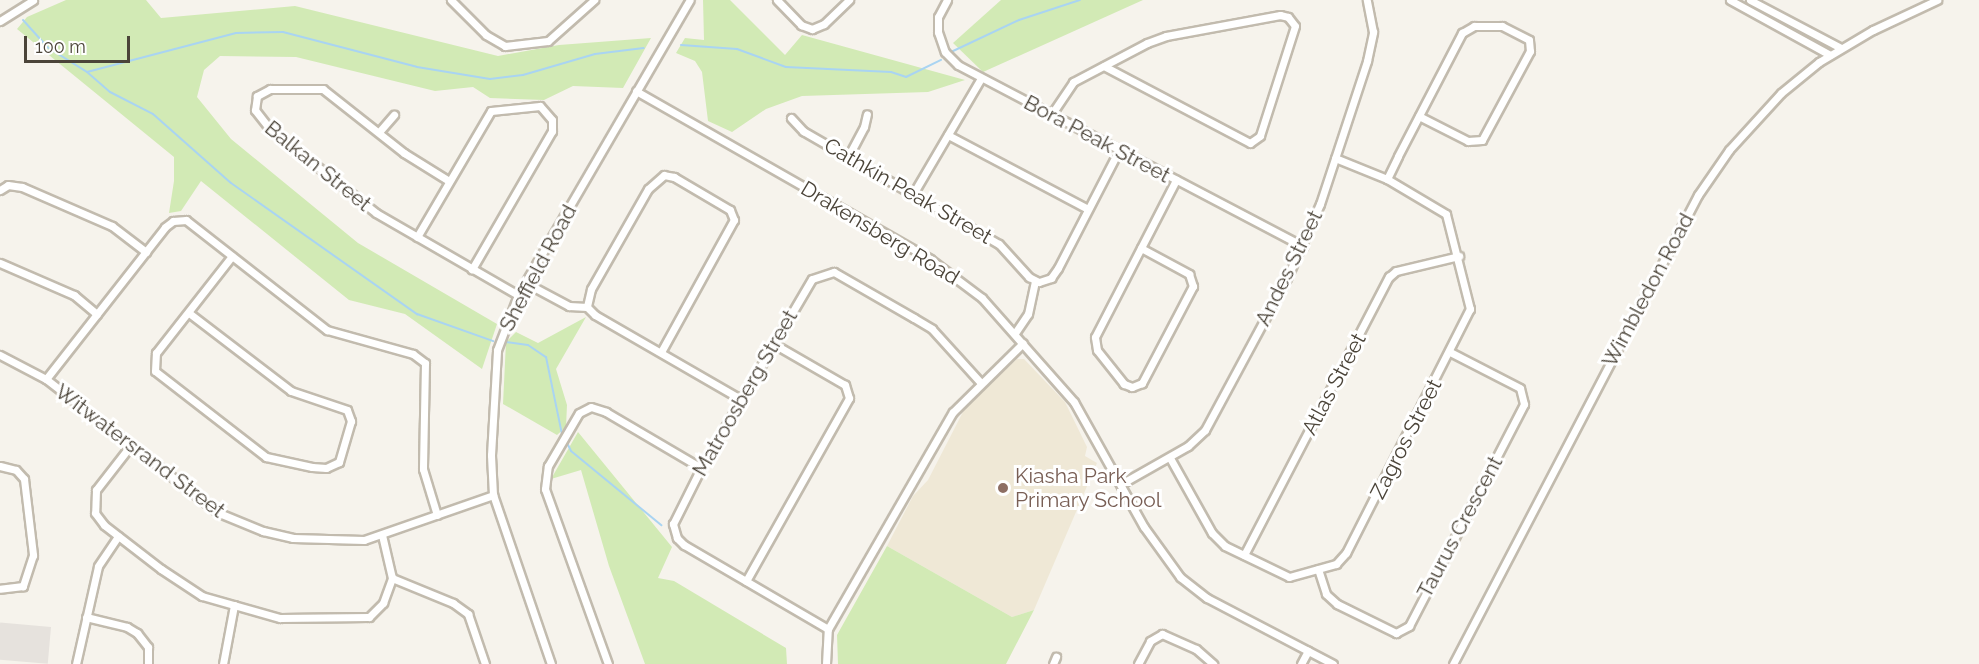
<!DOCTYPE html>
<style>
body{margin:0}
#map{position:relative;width:1979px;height:664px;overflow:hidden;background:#f6f3ec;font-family:Raleway,sans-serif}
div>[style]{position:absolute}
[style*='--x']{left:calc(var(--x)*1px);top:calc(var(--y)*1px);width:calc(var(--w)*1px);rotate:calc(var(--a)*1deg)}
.industrial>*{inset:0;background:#e6e2dd;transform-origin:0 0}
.education>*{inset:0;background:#efe8d6}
.green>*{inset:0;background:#d2eab5}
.stream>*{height:2px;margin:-1px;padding:0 1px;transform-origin:1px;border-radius:1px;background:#a9d4f2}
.roads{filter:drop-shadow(2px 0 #c2bbae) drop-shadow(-2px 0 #c2bbae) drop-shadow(0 2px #c2bbae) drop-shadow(0 -2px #c2bbae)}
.minor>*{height:7px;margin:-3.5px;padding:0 3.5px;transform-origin:3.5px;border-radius:3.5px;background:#fff}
.dots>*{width:16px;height:16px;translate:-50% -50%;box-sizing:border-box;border:3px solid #fff;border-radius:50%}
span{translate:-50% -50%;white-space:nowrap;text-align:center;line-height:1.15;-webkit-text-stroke:6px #fff;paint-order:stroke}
.street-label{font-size:21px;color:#4b4439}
.education-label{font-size:21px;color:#785e54}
.left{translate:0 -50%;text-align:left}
.scale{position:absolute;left:24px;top:36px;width:106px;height:27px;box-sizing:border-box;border:3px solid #4b4439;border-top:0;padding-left:8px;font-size:18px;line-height:21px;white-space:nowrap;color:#4b4439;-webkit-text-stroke:4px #fff;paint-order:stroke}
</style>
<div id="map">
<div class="industrial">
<div style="left:51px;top:627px;width:37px;height:51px;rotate:95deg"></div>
</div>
<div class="education">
<div style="clip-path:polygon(1017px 359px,1024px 359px,1065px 402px,1087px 447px,1085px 456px,1097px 463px,1034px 610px,1012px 617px,887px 546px,913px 496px,928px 480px,966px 406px)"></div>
</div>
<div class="green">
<div style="clip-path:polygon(66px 0,146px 0,161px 18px,295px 6px,498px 56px,559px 45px,651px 38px,623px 88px,573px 86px,544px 100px,490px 98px,473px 87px,435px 91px,296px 57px,220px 56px,204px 70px,197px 97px,231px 139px,358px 243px,497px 324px,482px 369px,405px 314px,349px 300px,201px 181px,181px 211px,169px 213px,174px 181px,174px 157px,17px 29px,27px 17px)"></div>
<div style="clip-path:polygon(703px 0,730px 0,785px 55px,802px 35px,965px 80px,928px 92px,802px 96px,766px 109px,732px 132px,708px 121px,702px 72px,695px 61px,676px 53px,685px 38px,704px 40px)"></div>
<div style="clip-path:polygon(1001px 0,1143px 0,983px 72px,953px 43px)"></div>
<div style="clip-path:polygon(586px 317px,556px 369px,567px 405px,566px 427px,557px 435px,503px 404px,506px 342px,516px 332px,538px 343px)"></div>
<div style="clip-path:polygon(578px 432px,672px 547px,658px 578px,674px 581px,786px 648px,787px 664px,645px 664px,609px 566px,581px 470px,551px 479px)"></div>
<div style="clip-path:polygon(887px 546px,1012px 617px,1034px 610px,1006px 664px,838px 664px,837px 635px)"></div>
</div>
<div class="stream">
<div style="--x:23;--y:20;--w:36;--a:48"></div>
<div style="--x:47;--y:47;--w:47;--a:32"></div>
<div style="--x:87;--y:72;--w:154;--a:-14.7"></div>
<div style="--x:236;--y:33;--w:47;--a:-1.2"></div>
<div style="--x:283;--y:32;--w:138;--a:14.6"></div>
<div style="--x:417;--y:67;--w:74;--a:9.3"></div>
<div style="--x:490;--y:79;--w:33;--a:-7"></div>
<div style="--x:523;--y:75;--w:75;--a:-16.3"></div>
<div style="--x:595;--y:54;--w:49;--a:-7"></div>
<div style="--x:681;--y:45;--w:56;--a:4.1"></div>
<div style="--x:737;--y:49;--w:52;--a:20.2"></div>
<div style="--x:786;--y:67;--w:105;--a:2.7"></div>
<div style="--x:891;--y:72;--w:16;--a:18"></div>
<div style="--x:906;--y:77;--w:39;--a:-26"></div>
<div style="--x:951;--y:52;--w:75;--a:-25.2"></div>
<div style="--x:1019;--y:20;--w:64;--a:-18.2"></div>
<div style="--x:87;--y:72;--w:30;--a:41"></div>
<div style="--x:110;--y:92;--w:48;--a:27.1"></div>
<div style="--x:153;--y:114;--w:104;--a:41.5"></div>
<div style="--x:231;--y:183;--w:228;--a:35.2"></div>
<div style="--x:417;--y:314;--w:81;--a:19.6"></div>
<div style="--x:506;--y:342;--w:22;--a:8"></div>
<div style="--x:528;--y:345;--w:22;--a:34"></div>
<div style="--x:546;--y:357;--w:79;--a:78.3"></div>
<div style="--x:566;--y:441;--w:11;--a:63"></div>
<div style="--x:571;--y:451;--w:117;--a:39.4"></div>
</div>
<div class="roads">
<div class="minor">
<div style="--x:451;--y:0;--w:49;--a:45"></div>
<div style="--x:486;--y:35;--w:22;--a:30"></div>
<div style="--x:505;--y:46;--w:43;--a:-6.6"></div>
<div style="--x:548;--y:41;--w:62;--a:-41.7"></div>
<div style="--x:777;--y:0;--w:35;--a:46"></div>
<div style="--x:801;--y:25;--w:12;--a:20"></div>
<div style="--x:812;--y:29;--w:13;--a:-23"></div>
<div style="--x:824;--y:24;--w:35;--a:-44"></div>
<div style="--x:947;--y:0;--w:19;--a:118"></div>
<div style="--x:938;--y:17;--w:15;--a:90"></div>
<div style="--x:938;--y:32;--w:21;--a:71"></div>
<div style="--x:945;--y:52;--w:18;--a:45"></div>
<div style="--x:958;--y:65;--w:390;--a:27.7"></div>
<div style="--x:1730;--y:0;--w:114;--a:28.8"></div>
<div style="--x:1750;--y:0;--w:103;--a:27.8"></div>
<div style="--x:0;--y:21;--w:39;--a:-32"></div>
<div style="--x:636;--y:91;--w:339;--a:29.7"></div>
<div style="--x:930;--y:259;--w:65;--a:36.9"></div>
<div style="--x:982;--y:298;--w:139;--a:48.5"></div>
<div style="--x:1074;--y:402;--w:143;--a:60.8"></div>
<div style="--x:1144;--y:527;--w:62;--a:54.2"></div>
<div style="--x:1180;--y:577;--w:34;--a:38"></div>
<div style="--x:1207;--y:598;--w:142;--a:27.6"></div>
<div style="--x:1051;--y:115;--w:40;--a:-56"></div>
<div style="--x:1073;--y:82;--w:84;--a:-27.8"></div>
<div style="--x:1147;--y:43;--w:20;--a:-20"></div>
<div style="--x:1166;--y:36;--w:116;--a:-10.4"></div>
<div style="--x:1280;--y:15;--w:8;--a:14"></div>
<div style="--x:1288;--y:17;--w:11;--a:52"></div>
<div style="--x:1295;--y:26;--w:115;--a:107.7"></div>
<div style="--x:1260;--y:136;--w:12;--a:145"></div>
<div style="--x:1250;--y:143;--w:165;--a:-152.2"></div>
<div style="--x:791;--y:118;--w:18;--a:47"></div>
<div style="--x:803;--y:131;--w:226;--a:30"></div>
<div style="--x:999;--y:244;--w:45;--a:47.7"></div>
<div style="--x:1029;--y:277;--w:11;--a:27"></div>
<div style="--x:1039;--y:282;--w:13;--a:-18"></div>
<div style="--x:1051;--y:278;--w:12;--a:-55"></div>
<div style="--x:1058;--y:268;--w:133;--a:-62.7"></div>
<div style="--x:379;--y:132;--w:23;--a:-49"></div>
<div style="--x:948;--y:135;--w:158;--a:27.9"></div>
<div style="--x:848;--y:157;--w:34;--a:-62"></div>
<div style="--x:864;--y:127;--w:13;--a:-77"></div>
<div style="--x:1387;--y:179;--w:25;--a:-64"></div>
<div style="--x:1398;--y:156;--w:139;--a:-62.5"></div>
<div style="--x:1462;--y:33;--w:14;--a:-30"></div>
<div style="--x:1474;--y:26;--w:28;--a:0"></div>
<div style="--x:1502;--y:26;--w:30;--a:27"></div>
<div style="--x:1529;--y:40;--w:11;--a:85"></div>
<div style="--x:1530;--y:51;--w:101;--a:118.3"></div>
<div style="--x:1482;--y:140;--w:14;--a:176"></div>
<div style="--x:1468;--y:141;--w:55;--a:-153"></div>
<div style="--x:449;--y:181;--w:53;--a:-148.1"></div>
<div style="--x:404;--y:153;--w:103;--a:-141.7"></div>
<div style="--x:323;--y:89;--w:53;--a:180"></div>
<div style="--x:270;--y:89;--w:15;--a:152"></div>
<div style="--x:257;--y:96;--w:14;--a:98"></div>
<div style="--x:255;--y:110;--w:24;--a:52"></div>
<div style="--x:270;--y:129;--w:135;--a:38.4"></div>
<div style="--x:376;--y:213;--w:164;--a:30"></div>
<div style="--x:0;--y:190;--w:9;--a:-32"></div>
<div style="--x:8;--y:185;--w:14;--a:8"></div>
<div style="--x:22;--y:187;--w:98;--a:23.4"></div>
<div style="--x:112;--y:226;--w:43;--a:37.4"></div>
<div style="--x:913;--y:194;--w:134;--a:-59.6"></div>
<div style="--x:417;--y:237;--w:146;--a:-59.6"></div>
<div style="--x:491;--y:111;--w:49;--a:-5.8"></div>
<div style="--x:540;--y:106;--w:18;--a:49"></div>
<div style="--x:552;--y:120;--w:11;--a:90"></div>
<div style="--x:552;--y:131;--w:160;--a:120.1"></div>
<div style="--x:1141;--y:248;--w:55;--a:28.4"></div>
<div style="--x:1189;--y:274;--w:13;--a:72"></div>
<div style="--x:1193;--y:286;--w:110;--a:117.7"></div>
<div style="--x:1142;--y:383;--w:11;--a:158"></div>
<div style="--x:1132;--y:387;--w:9;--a:-159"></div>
<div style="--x:1124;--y:384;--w:43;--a:-128.5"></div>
<div style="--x:1097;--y:350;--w:13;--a:-99"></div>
<div style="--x:1095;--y:337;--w:177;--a:-62.7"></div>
<div style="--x:0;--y:263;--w:81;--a:23.4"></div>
<div style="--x:74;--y:295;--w:30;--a:40"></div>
<div style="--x:526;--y:283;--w:49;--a:28.1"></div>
<div style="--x:569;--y:306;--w:18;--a:3"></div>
<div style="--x:189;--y:313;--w:128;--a:37.4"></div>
<div style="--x:291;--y:391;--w:59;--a:18.7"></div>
<div style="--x:347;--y:410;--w:12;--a:70"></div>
<div style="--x:351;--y:421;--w:43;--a:106.3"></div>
<div style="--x:339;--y:462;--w:14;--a:155"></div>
<div style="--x:326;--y:468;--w:14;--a:-176"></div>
<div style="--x:312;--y:467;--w:47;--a:-167.7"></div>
<div style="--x:266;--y:457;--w:140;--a:-142.2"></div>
<div style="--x:155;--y:371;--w:18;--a:-87"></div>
<div style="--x:156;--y:353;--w:123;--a:-51.9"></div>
<div style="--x:1015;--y:333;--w:23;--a:-56"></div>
<div style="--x:1028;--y:314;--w:34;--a:-78"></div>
<div style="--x:661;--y:352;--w:151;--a:-61.1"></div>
<div style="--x:734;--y:220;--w:11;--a:-112"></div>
<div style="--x:730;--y:210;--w:65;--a:-149.5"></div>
<div style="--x:674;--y:177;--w:10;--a:-169"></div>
<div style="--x:664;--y:175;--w:21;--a:139"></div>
<div style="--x:648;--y:189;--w:115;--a:119.7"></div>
<div style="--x:591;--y:289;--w:18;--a:103"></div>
<div style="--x:587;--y:307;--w:11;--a:45"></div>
<div style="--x:595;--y:315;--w:170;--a:30"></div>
<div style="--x:0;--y:355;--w:52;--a:27.6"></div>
<div style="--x:46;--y:379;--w:219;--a:37.8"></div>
<div style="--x:219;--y:513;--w:48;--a:22.2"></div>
<div style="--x:263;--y:531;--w:31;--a:13"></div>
<div style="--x:293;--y:538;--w:71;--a:1.6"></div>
<div style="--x:364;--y:540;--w:137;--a:-19.2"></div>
<div style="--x:46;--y:379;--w:193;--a:-51.9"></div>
<div style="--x:165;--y:227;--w:10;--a:-37"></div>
<div style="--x:173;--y:221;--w:13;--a:-4"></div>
<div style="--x:186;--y:220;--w:179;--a:38"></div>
<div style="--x:327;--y:330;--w:89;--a:15.6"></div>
<div style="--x:413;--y:354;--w:15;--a:37"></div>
<div style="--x:425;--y:363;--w:106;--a:91.1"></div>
<div style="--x:423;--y:469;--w:48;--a:73.1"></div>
<div style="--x:131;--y:445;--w:57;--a:127.9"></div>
<div style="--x:96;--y:490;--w:23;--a:92"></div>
<div style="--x:95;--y:513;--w:15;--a:53"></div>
<div style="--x:104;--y:525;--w:72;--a:37.7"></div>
<div style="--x:161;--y:569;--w:49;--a:33.4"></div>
<div style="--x:202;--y:596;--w:81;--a:15.8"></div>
<div style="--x:280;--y:618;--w:89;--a:-0.6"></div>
<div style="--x:369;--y:617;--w:20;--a:-45"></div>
<div style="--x:383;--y:603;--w:27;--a:-70"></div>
<div style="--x:392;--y:578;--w:44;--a:-103.1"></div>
<div style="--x:1170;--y:458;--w:86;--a:60.8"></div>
<div style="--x:1212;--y:533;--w:18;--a:45"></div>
<div style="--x:1225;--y:546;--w:71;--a:25.8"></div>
<div style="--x:1289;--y:577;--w:49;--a:-15.5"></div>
<div style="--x:1336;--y:564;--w:15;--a:-48"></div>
<div style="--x:1346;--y:553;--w:274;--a:-63.1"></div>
<div style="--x:1470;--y:309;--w:98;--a:-104.2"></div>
<div style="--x:1446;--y:214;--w:69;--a:-149.3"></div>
<div style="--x:1387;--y:179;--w:56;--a:-158"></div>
<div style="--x:0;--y:466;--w:16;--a:14"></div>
<div style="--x:16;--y:470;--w:12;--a:48"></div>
<div style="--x:24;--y:479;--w:77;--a:83.2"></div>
<div style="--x:33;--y:555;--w:33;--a:108"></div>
<div style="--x:23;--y:586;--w:23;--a:173"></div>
<div style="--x:1121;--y:484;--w:77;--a:-29.6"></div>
<div style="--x:1188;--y:446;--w:23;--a:-43"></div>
<div style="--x:1205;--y:430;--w:173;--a:-61.7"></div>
<div style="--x:1287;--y:278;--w:81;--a:-66"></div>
<div style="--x:1320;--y:204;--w:151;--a:-71.8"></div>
<div style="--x:1367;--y:61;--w:30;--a:-78"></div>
<div style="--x:1373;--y:32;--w:33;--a:-101"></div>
<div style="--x:1244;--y:555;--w:314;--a:-62.5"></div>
<div style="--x:1389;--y:277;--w:9;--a:-41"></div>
<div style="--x:1396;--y:271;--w:65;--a:-13.4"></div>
<div style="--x:1318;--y:569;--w:26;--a:72"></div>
<div style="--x:1326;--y:594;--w:15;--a:42"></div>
<div style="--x:1337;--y:604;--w:66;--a:26.2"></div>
<div style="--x:1396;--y:633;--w:15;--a:-28"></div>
<div style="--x:1409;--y:626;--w:250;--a:-62.6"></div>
<div style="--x:1524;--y:404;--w:16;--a:-104"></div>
<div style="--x:1520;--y:388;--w:79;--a:-152.8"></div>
<div style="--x:392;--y:578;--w:66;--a:22.3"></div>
<div style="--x:453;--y:603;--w:19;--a:36"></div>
<div style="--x:468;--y:614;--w:53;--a:71.2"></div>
<div style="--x:746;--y:581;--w:210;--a:-60.6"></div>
<div style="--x:849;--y:398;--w:14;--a:-107"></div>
<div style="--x:845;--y:385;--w:82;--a:-150"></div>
<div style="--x:86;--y:617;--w:42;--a:13.7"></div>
<div style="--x:127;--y:627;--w:12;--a:31"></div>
<div style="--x:137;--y:633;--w:18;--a:52"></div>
<div style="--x:148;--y:647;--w:17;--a:90"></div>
<div style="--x:828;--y:629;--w:167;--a:-149.7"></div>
<div style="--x:684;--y:545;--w:10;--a:-135"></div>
<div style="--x:677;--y:538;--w:15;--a:-106"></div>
<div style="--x:673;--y:524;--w:63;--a:-63.4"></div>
<div style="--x:701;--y:468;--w:219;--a:-59.6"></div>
<div style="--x:812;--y:279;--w:23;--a:-18"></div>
<div style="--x:834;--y:272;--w:92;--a:29.9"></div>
<div style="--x:914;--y:318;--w:21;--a:31"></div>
<div style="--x:932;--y:329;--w:72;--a:47.8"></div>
<div style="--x:76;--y:664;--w:100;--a:-77.3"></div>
<div style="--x:98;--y:566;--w:36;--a:-56"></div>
<div style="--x:223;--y:664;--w:60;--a:-79.4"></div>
<div style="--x:551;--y:664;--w:179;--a:-108.9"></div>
<div style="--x:493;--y:495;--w:40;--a:-92.9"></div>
<div style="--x:491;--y:455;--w:105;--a:-86.7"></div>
<div style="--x:497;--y:350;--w:59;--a:-69.1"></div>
<div style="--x:518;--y:295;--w:341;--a:-59.8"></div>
<div style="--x:608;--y:664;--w:186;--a:-109.8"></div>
<div style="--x:545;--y:489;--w:23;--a:-83"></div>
<div style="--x:548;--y:466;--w:61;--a:-59.7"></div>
<div style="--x:579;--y:413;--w:13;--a:-27"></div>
<div style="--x:591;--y:407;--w:16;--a:18"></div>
<div style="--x:606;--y:412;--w:110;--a:30.5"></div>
<div style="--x:826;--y:664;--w:35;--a:-87"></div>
<div style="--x:828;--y:629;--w:250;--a:-60.1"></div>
<div style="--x:953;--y:412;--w:98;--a:-44.6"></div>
<div style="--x:1053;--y:664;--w:8;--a:-67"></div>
<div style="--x:1138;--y:664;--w:26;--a:-62"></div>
<div style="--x:1150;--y:641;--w:14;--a:-30"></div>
<div style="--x:1162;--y:634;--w:37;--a:24"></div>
<div style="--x:1196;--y:649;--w:23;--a:41"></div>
<div style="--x:1301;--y:664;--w:15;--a:-62"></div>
<div style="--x:1453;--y:664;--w:529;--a:-62.42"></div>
<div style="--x:1698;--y:195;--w:55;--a:-55.4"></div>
<div style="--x:1729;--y:150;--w:77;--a:-47.6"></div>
<div style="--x:1781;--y:93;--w:49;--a:-39.2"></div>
<div style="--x:1819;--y:62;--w:63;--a:-30.7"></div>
<div style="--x:1873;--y:30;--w:71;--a:-25.1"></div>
</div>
</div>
<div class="dots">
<div style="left:1003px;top:488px;background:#8d6e63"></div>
</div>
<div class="street-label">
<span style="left:1097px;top:139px;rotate:28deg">Bora Peak Street</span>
<span style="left:318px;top:166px;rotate:39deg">Balkan Street</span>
<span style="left:908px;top:191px;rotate:30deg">Cathkin Peak Street</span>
<span style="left:880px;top:233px;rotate:31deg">Drakensberg Road</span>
<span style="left:538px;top:268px;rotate:-62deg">Sheffield Road</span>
<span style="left:1289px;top:268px;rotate:-64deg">Andes Street</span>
<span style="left:1648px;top:290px;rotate:-62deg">Wimbledon Road</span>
<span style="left:1334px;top:384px;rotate:-62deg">Atlas Street</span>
<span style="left:745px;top:393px;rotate:-60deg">Matroosberg Street</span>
<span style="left:1406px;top:439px;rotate:-63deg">Zagros Street</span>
<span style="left:140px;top:451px;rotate:37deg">Witwatersrand Street</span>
<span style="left:1460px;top:527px;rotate:-62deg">Taurus Crescent</span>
</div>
<div class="education-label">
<span class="left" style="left:1015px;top:488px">Kiasha Park<br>Primary School</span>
</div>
<div class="scale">100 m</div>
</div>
